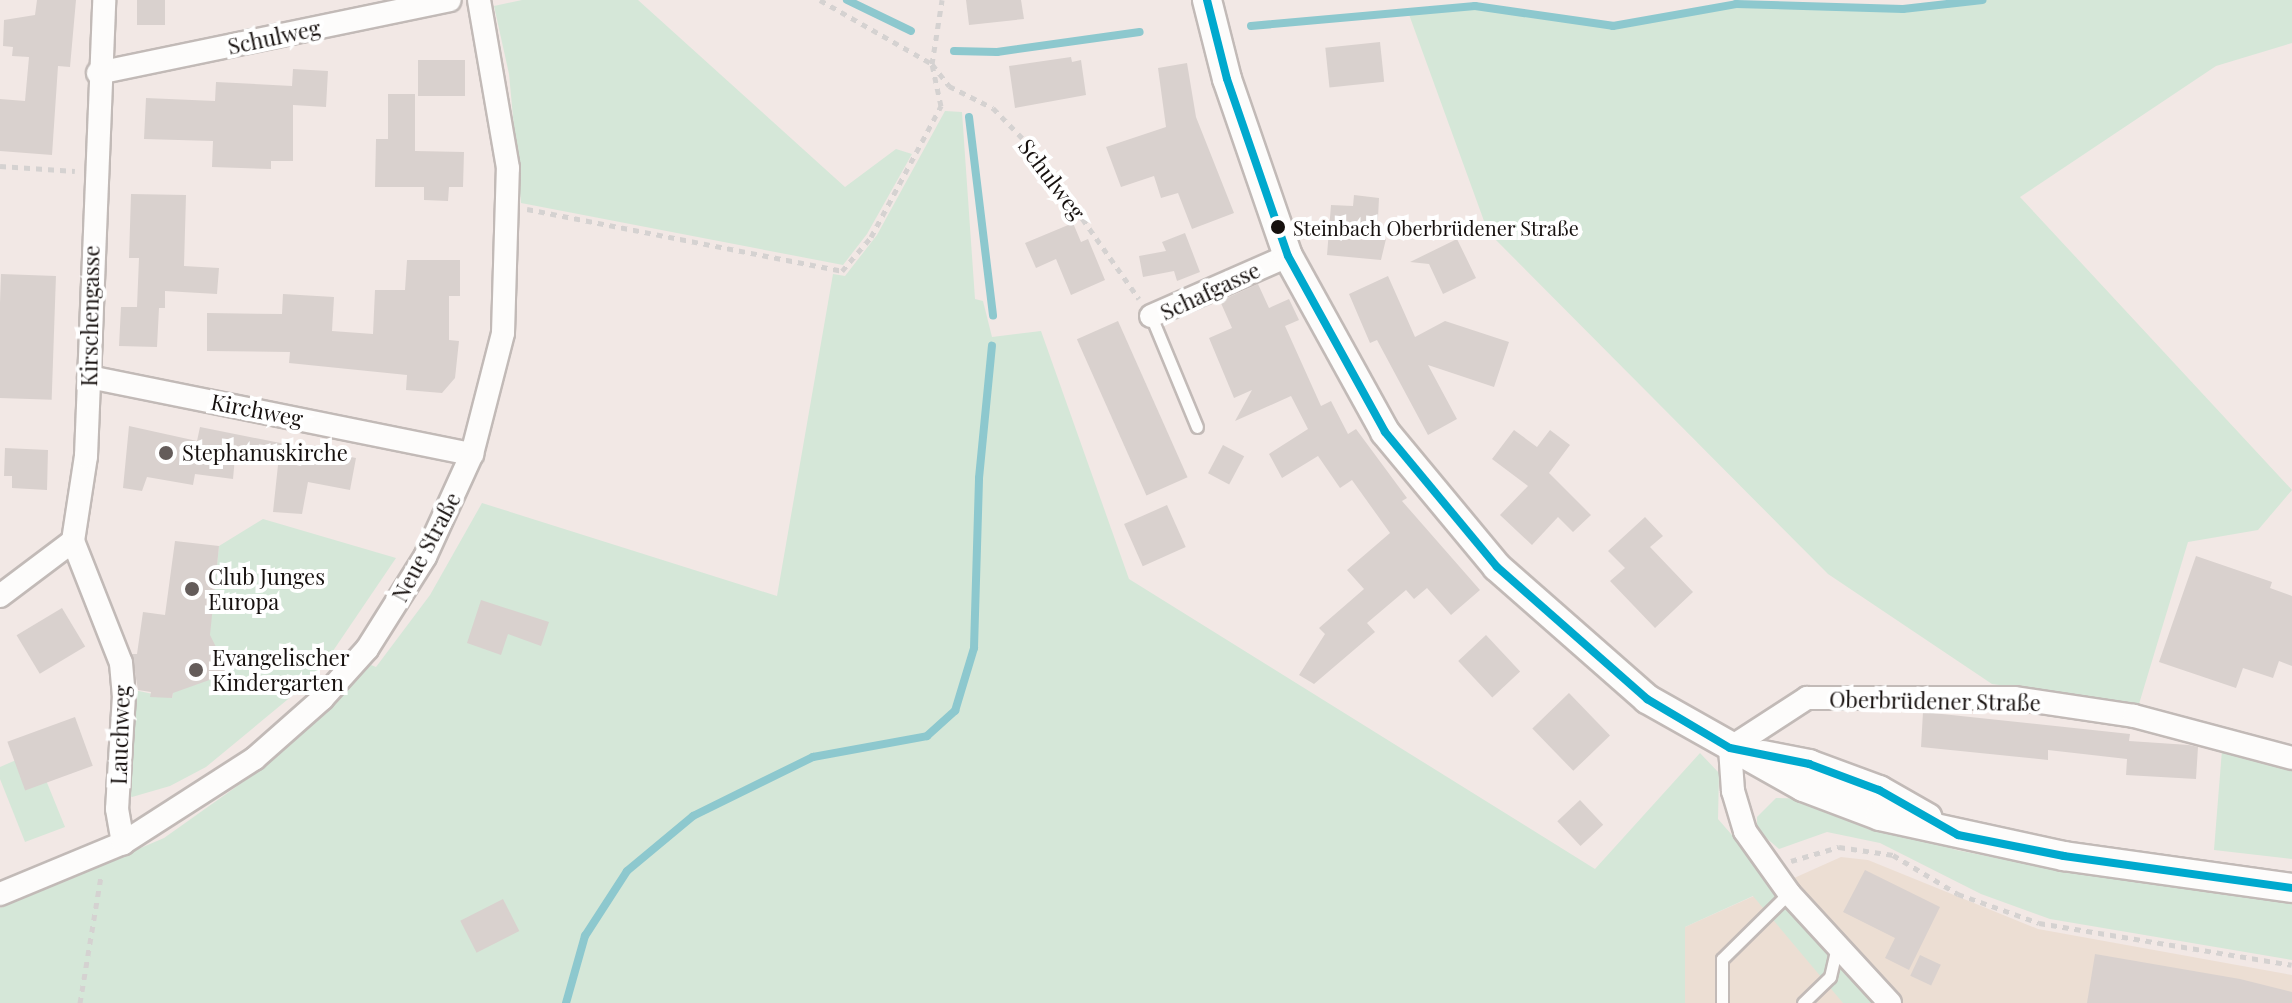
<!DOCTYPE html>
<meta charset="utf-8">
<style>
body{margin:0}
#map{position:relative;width:2292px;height:1003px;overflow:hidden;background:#f2e8e5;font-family:"Playfair Display",serif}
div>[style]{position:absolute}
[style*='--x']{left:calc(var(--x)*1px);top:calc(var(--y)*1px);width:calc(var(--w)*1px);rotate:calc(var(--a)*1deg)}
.industrial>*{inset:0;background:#ecded3}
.green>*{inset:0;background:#d5e7d8}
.stream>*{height:8px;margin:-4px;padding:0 4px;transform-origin:4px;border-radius:4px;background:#8dc8ce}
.building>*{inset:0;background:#d9d1ce;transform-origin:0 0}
.path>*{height:5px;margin-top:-2.5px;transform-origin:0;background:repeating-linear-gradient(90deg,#d5d2d1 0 6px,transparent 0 12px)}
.roads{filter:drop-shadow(2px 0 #c2bab7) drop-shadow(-2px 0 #c2bab7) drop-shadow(0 2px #c2bab7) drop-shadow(0 -2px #c2bab7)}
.service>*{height:11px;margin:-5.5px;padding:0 5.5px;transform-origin:5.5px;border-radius:5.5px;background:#fdfcfb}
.minor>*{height:22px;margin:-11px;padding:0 11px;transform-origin:11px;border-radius:11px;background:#fdfcfb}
.tertiary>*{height:28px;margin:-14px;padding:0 14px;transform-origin:14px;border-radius:14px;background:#fdfcfb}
.bus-1>*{height:8px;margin:-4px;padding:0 4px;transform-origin:4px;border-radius:4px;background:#00a9ce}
.dots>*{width:22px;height:22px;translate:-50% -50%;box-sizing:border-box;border:4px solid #fff;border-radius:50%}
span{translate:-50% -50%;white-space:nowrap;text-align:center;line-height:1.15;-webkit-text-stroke:8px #fff;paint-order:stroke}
.bus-label{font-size:20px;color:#17110f}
.left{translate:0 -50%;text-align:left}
.street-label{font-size:22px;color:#17110f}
.poi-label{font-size:22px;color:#17110f}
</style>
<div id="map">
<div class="industrial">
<div style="clip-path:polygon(1841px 857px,1868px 860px,2038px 929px,2292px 975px,2292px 1003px,1685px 1003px,1685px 927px)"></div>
</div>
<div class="green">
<div style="clip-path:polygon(522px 0,638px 0,845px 187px,896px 149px,912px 154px,867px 234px,843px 265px,521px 203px,509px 74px,494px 6px)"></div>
<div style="clip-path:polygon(1982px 0,2292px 0,2292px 43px,2216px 66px,2020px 197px,2292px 490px,2258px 530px,2188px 542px,2139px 704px,1992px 684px,1828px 574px,1488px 232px,1407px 9px,1475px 6px,1613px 26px,1736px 4px,1903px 9px)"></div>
<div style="clip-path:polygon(945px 111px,962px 112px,975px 299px,983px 301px,992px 337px,1041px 331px,1129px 579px,1595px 869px,1700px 753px,1719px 773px,1718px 819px,1878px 1003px,1843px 1003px,1753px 896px,1685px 927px,1685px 1003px,0 1003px,0 908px,164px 838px,257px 772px,371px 665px,376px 667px,430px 595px,482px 503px,777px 596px,833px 274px,845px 276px,877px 235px)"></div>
<div style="clip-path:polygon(263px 519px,396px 558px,316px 676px,206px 767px,170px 786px,132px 797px,127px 794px,134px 690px,172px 698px,174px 688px,228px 673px,209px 637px,219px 546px)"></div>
<div style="clip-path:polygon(2222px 750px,2292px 768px,2292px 859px,2214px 850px)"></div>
<div style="clip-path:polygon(23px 757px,39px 763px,65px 827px,25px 842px,0 779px,0 767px)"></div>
<div style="clip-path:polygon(1776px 798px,1813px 799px,1956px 850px,2078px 874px,2292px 904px,2292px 960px,2050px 919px,1981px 894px,1880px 843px,1827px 832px,1779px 849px,1757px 830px,1757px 817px)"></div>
</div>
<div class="stream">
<div style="--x:847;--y:0;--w:71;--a:25.8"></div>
<div style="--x:1251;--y:26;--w:225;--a:-5.1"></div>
<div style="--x:1475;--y:6;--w:139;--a:8.2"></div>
<div style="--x:1613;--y:26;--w:125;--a:-10.1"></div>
<div style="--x:1736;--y:4;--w:167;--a:1.7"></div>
<div style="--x:1903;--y:9;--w:80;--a:-6.5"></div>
<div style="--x:954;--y:51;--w:43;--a:1.3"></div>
<div style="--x:997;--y:52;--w:144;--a:-8"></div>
<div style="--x:969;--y:117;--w:200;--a:83.1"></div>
<div style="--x:566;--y:1003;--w:70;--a:-74.2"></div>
<div style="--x:585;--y:936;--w:77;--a:-57.1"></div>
<div style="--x:627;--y:871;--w:86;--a:-39.8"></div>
<div style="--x:693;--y:816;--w:134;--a:-26.2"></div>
<div style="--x:813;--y:757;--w:116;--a:-10.4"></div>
<div style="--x:927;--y:736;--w:38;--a:-42"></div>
<div style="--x:955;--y:711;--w:66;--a:-73.2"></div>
<div style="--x:974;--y:648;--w:170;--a:-88.3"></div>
<div style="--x:979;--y:478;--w:133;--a:-84.4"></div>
</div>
<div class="building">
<div style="clip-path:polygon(37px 0,76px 0,70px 67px,58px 66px,52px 155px,0 151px,0 99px,25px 101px,29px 57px,12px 56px,13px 47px,3px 46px,4px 20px,35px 15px)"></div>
<div style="left:137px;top:0;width:28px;height:25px"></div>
<div style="clip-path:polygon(966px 0,1021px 0,1024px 19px,969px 25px)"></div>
<div style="left:1380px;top:42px;width:40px;height:55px;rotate:84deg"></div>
<div style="clip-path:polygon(1071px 57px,1072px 62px,1081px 60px,1086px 95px,1015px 108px,1009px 66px)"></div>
<div style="left:418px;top:60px;width:47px;height:36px"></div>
<div style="clip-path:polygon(1187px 63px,1196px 117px,1234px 213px,1192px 229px,1178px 193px,1161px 198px,1154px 176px,1121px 187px,1106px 147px,1166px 127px,1158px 68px)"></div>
<div style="clip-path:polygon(293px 69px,328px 71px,326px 107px,293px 105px,293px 161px,271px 161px,271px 169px,212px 167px,213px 141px,144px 139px,146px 98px,215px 101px,216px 82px,292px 86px)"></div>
<div style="clip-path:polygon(388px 94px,415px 94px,415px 151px,464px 152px,463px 187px,449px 187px,448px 201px,424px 200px,424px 187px,375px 187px,376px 139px,388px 139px)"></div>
<div style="clip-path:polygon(131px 194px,186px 195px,184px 266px,219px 268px,217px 294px,165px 291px,165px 308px,159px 308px,157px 347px,119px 346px,121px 307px,137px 307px,139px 258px,129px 258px)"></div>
<div style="clip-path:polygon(1354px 195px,1379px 198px,1377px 238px,1386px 239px,1381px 260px,1327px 255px,1331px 205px,1353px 206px)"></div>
<div style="clip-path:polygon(1073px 223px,1081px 242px,1088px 239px,1105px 280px,1071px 295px,1056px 259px,1036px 268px,1025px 243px)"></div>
<div style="clip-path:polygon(1185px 233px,1200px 272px,1177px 281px,1174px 271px,1143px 277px,1139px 256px,1166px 251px,1162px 242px)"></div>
<div style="clip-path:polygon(1457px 239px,1476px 278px,1443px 294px,1429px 264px,1410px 262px)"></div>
<div style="clip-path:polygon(407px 260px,460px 260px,460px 296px,449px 296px,449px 340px,459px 341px,455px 378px,442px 393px,406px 390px,407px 375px,289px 363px,290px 352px,207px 351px,207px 313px,282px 314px,283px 294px,334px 297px,332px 331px,373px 334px,375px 290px,405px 290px)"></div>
<div style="left:1px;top:274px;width:55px;height:124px;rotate:2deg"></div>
<div style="clip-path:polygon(1388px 276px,1415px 337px,1445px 321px,1509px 342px,1494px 387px,1428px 365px,1457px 419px,1428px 435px,1377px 340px,1370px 343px,1349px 294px)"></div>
<div style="clip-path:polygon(1258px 284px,1269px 308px,1289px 299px,1299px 320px,1285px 326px,1321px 406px,1331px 401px,1348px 434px,1356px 429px,1407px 498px,1402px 501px,1480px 590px,1451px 615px,1427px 588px,1414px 599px,1406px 590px,1367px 623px,1375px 632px,1314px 684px,1299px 675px,1325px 634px,1319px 628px,1364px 589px,1347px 570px,1390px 533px,1352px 480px,1340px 488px,1318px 456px,1282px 478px,1269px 454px,1308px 429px,1291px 396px,1235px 421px,1252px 390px,1234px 398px,1209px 338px,1232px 328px,1220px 301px)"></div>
<div style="left:1118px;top:321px;width:171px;height:45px;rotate:66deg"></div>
<div style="clip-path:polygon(129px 426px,197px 441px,200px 427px,356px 458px,350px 490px,308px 482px,302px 514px,273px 512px,278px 465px,235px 457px,233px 479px,195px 474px,193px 485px,147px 477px,142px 491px,123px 488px)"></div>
<div style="clip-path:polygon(1514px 430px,1537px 447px,1550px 430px,1570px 445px,1549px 473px,1591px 515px,1573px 532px,1558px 517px,1532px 545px,1500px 515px,1528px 486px,1492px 459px)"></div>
<div style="left:1223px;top:445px;width:24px;height:32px;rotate:28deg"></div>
<div style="clip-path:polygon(5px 448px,48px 450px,47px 490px,12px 488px,12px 476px,4px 476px)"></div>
<div style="left:1167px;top:505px;width:46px;height:47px;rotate:66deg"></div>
<div style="clip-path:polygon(1645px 517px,1663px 536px,1650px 547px,1693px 592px,1655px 628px,1610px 581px,1625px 568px,1608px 551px)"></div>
<div style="clip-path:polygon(175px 541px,219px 546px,210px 635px,229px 673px,173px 693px,172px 698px,150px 697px,151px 692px,138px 690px,132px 654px,137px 654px,143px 612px,165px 615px)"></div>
<div style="clip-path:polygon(2196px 556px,2272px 582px,2270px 588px,2292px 596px,2292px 666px,2279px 661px,2273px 678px,2243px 668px,2236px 688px,2159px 662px)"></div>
<div style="clip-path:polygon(481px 600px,549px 622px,541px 646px,508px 634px,501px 655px,467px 643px)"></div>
<div style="left:62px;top:608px;width:45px;height:53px;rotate:59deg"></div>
<div style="left:1486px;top:635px;width:50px;height:38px;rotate:47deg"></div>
<div style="left:1569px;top:693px;width:59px;height:51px;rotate:46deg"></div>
<div style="clip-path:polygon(1923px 712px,2130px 734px,2129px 741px,2189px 745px,2198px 747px,2196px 779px,2126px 775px,2127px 759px,2048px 750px,2048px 760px,1921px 747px)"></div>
<div style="left:75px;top:717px;width:52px;height:72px;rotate:70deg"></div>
<div style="left:1580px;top:800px;width:34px;height:31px;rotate:47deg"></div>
<div style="clip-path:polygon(1865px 870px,1940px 907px,1909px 970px,1885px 958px,1895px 938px,1843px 912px)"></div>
<div style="left:503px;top:899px;width:36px;height:48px;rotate:63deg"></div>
<div style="clip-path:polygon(2095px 954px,2240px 979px,2292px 992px,2292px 1003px,2087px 1003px)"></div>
<div style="left:1920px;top:955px;width:23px;height:23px;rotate:25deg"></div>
</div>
<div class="path">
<div style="--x:820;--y:0;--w:129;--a:29.7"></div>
<div style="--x:932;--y:64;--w:28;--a:52"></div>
<div style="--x:949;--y:86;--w:49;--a:26.6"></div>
<div style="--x:993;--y:108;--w:59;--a:45.7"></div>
<div style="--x:1034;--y:150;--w:182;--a:54.8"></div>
<div style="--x:0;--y:166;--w:75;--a:3.8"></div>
<div style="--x:527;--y:209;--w:321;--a:11.1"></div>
<div style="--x:842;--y:271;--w:45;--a:-49.5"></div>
<div style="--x:871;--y:237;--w:149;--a:-61.9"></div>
<div style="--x:941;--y:106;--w:43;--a:-102.1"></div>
<div style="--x:932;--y:64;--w:65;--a:-81.1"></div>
<div style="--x:1791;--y:861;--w:50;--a:-16.3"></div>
<div style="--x:1839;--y:847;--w:55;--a:8.4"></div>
<div style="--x:1893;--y:855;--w:76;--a:31"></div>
<div style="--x:1958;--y:894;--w:86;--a:19.7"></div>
<div style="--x:2039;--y:923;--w:256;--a:9.4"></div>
<div style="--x:80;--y:1003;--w:129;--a:-80.6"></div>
</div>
<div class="roads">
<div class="service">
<div style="--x:1151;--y:316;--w:120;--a:67.5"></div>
<div style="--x:1722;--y:1003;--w:44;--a:-90"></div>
<div style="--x:1722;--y:959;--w:94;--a:-44.6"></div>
<div style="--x:1803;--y:1003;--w:37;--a:-44"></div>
<div style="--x:1830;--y:977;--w:32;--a:-77"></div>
</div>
<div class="minor">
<div style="--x:98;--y:73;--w:359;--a:-11.7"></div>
<div style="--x:1151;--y:316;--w:150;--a:-23.7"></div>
<div style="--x:89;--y:377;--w:391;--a:11.4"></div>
<div style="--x:73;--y:541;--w:131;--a:68.5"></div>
<div style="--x:121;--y:663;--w:32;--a:85"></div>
<div style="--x:124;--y:695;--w:114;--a:93.5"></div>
<div style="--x:117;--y:809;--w:35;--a:80"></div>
<div style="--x:0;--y:596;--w:91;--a:-37"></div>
<div style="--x:73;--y:541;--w:86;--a:-81.3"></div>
<div style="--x:86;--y:456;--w:456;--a:-87.7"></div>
<div style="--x:0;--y:894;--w:133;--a:-22.5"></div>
<div style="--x:123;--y:843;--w:156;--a:-32.7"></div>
<div style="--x:254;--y:759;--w:91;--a:-41.4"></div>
<div style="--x:322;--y:699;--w:67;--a:-48"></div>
<div style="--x:367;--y:649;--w:109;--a:-57.8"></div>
<div style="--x:425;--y:557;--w:113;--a:-65.5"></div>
<div style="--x:472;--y:454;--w:125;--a:-75.6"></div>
<div style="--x:503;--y:333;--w:165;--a:-88.3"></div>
<div style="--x:508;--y:168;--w:170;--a:-99.8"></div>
<div style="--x:1890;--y:1003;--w:149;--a:-132.6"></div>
<div style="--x:1789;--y:893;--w:76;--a:-125.4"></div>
<div style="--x:1745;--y:831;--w:42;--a:-106.7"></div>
<div style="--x:1733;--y:791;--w:43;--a:-94"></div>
<div style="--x:1730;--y:748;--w:92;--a:-33"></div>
<div style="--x:1807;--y:698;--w:207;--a:0"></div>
<div style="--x:2014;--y:698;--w:121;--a:8.5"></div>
<div style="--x:2134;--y:716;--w:163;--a:14.9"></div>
</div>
<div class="tertiary">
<div style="--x:1207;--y:0;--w:81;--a:75.8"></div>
<div style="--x:1227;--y:79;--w:187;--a:71"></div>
<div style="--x:1288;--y:256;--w:201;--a:61.1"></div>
<div style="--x:1385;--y:432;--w:175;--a:50.3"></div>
<div style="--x:1497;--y:567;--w:200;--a:41.3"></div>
<div style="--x:1647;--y:699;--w:179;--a:29.4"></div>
<div style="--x:1803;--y:787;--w:82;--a:20.6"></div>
<div style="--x:1880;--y:816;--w:188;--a:12.3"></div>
<div style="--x:2064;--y:856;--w:230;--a:8"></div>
<div style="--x:1763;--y:755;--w:47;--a:11.1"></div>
<div style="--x:1809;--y:764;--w:75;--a:20.4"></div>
<div style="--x:1879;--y:790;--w:56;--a:29.7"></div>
</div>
</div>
<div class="bus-1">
<div style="--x:1207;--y:0;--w:81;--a:75.8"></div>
<div style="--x:1227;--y:79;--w:187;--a:71"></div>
<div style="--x:1288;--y:256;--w:201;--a:61.1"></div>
<div style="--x:1385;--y:432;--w:175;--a:50.3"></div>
<div style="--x:1497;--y:567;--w:200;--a:41.3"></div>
<div style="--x:1647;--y:699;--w:96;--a:30.6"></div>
<div style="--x:1730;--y:748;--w:81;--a:11.4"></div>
<div style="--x:1809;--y:764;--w:75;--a:20.4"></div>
<div style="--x:1879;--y:790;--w:91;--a:29.7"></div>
<div style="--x:1958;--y:835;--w:108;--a:11.2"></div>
<div style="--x:2064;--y:856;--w:230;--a:8"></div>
</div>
<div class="dots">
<div style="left:1278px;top:227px;background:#17110f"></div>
<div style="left:166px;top:453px;background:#645c5a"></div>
<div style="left:192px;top:589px;background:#645c5a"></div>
<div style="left:196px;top:670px;background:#645c5a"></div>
</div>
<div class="bus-label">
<span class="left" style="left:1293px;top:227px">Steinbach Oberbrüdener Straße</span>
</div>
<div class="street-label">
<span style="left:274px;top:37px;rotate:-12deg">Schulweg</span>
<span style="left:1052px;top:179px;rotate:53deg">Schulweg</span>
<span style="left:1210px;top:291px;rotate:-25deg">Schafgasse</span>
<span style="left:90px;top:316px;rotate:-89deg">Kirschengasse</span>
<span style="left:257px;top:410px;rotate:11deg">Kirchweg</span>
<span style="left:426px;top:547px;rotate:-62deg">Neue Straße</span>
<span style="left:1935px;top:701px;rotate:1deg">Oberbrüdener Straße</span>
<span style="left:120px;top:735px;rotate:-88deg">Lauchweg</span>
</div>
<div class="poi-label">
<span class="left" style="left:182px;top:453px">Stephanuskirche</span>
<span class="left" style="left:208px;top:589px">Club Junges<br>Europa</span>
<span class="left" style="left:212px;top:670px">Evangelischer<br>Kindergarten</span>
</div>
</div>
